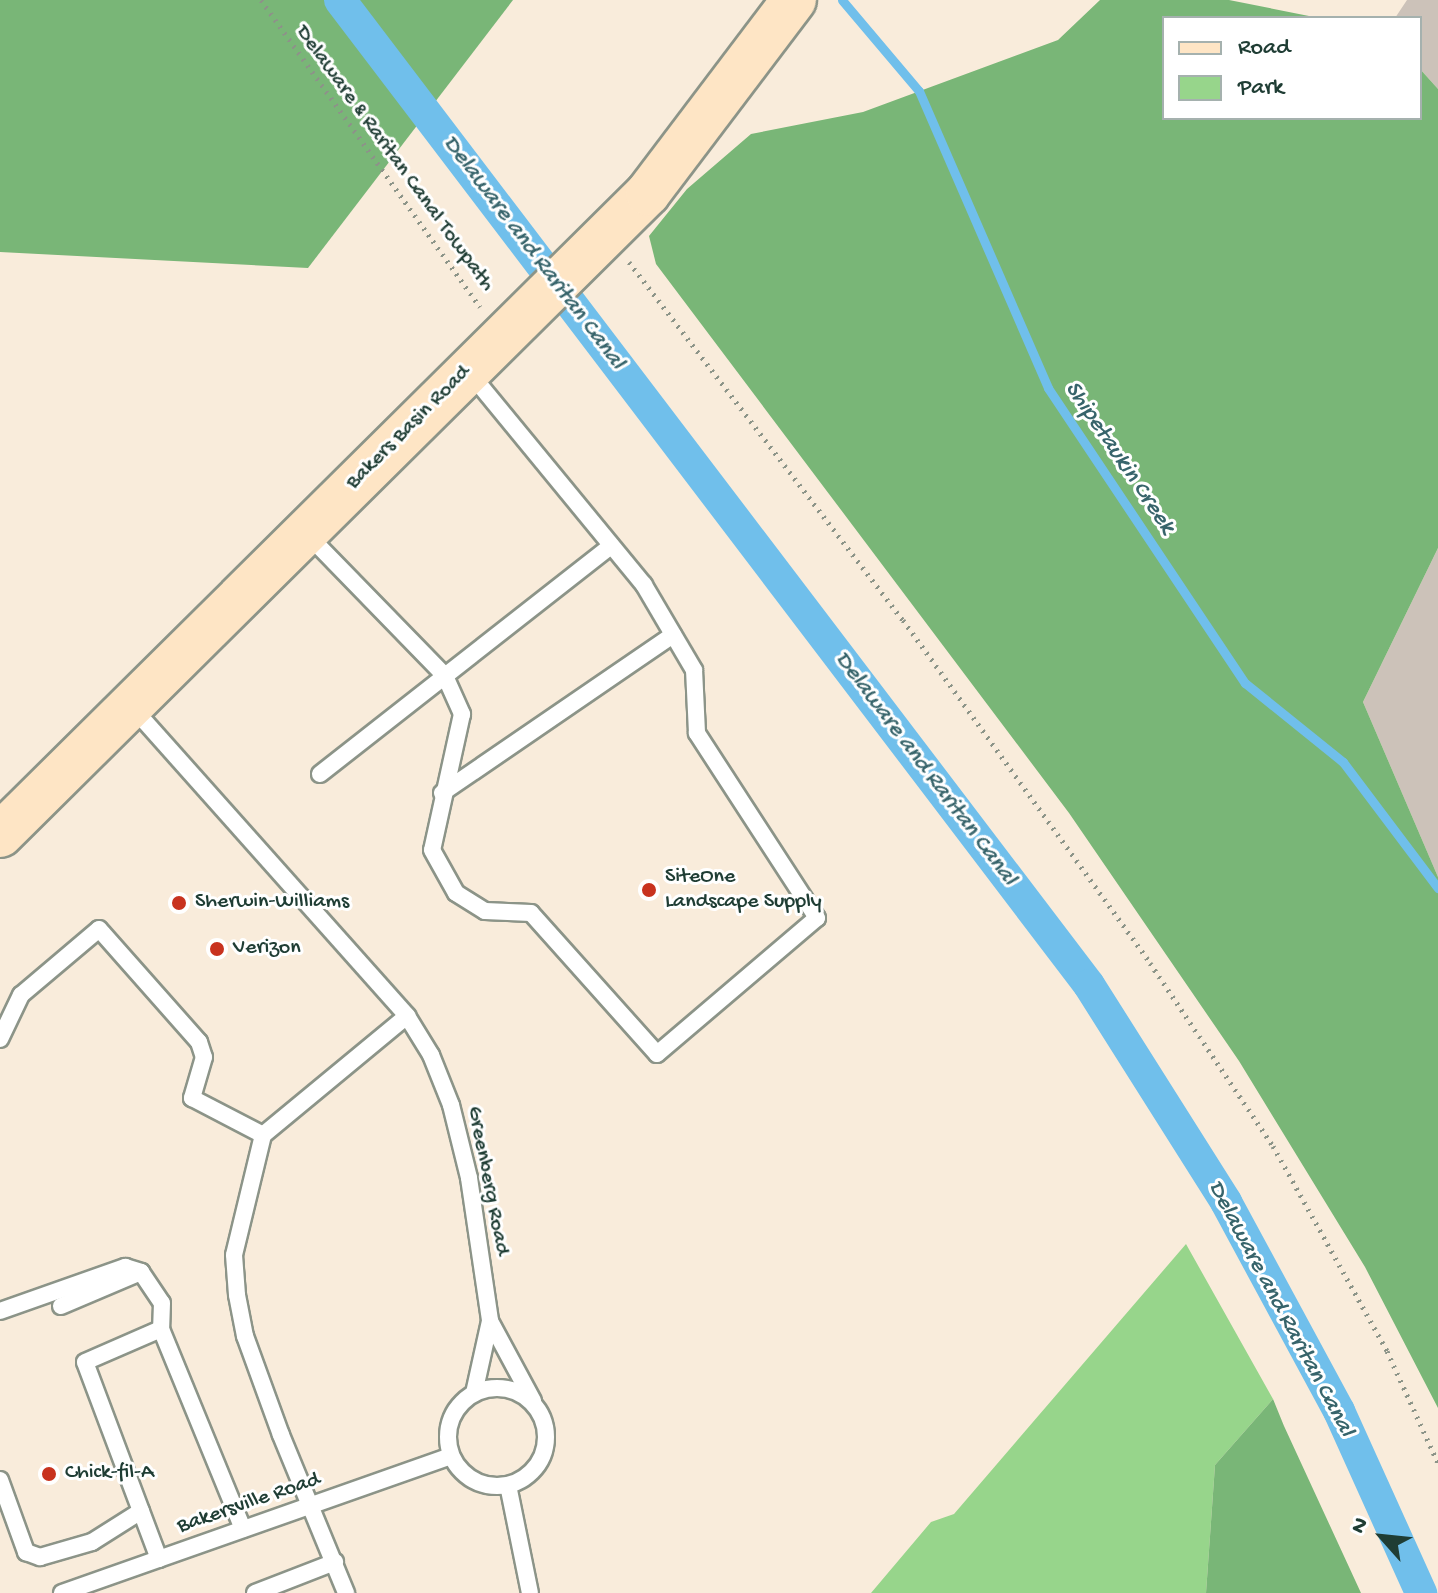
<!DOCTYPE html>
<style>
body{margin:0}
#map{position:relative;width:1438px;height:1593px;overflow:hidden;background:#f9ecdb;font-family:"Gochi Hand",sans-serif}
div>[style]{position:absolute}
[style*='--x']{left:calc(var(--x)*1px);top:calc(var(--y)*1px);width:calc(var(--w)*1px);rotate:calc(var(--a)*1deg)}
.industrial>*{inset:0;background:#ccc2b9}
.green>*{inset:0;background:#97d58b}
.forest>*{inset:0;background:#79b677}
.stream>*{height:9px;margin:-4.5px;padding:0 4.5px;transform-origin:4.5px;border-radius:4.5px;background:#70bfeb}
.canal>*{height:32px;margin:-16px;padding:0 16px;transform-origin:16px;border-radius:16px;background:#70bfeb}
.path>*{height:5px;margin-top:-2.5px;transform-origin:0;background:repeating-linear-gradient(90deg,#8c9488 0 2px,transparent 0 8px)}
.roads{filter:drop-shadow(2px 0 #8c9488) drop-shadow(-2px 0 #8c9488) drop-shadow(0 2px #8c9488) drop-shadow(0 -2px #8c9488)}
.service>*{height:16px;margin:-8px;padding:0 8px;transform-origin:8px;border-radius:8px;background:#fff}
.service>.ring{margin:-8px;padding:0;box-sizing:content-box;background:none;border:16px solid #fff;border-radius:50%}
.secondary>*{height:44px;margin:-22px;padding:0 22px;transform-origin:22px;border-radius:22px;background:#fee5c5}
.dots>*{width:22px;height:22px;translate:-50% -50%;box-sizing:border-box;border:4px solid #fff;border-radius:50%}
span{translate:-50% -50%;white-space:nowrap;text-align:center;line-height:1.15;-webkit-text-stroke:6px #fff;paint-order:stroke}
.street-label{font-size:22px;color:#1f3d34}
.poi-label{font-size:22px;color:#1f3d34}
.left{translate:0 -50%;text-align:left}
.water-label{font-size:24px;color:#37646b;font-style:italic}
.legend{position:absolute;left:1162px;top:16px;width:260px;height:104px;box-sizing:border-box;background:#fff;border:2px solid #a5b1ae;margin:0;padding:10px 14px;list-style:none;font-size:24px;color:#1f3d34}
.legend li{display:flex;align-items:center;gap:16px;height:40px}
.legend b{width:40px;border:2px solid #a5b1ae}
.north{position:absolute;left:1342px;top:1497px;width:80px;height:80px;-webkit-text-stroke:6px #fff;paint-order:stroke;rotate:297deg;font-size:22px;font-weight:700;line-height:32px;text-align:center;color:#1f3d34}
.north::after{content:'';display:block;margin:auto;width:28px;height:36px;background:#1f3d34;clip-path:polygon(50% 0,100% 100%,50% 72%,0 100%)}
</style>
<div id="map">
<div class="industrial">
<div style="clip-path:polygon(1407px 0,1438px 0,1438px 89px,1420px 69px,1420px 18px,1395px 18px)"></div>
<div style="clip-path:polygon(1438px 548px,1438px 877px,1363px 702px)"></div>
</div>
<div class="green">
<div style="clip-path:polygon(1186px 1244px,1273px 1399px,1215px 1465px,1206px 1593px,871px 1593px,931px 1522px,954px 1514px)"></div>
</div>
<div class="forest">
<div style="clip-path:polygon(0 0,513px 0,308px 268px,0 252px)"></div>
<div style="clip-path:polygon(1100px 0,1229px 0,1319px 18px,1164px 18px,1164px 118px,1420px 118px,1420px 69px,1438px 89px,1438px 548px,1363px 702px,1438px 877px,1438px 1408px,1365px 1267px,1239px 1061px,1069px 813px,656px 264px,649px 236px,687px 189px,751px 134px,863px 112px,1058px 40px)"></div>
<div style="clip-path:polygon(1273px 1399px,1284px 1426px,1361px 1593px,1206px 1593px,1215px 1465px)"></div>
</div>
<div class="stream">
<div style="--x:842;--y:0;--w:119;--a:49.8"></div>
<div style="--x:919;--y:91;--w:324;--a:66.5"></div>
<div style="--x:1048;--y:388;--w:355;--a:56.3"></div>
<div style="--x:1245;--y:683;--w:126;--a:38.9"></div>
<div style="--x:1343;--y:762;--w:158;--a:53"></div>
</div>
<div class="canal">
<div style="--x:340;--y:0;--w:1237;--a:52.75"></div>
<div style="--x:1089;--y:985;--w:257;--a:57.7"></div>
<div style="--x:1226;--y:1202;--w:238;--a:61.6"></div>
<div style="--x:1339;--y:1411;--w:200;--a:65.7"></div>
</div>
<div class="path">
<div style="--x:261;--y:0;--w:377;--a:54.5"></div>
<div style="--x:629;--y:262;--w:451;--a:52.6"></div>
<div style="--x:903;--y:620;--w:423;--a:54.2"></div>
<div style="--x:1150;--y:963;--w:220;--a:56.1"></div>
<div style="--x:1273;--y:1146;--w:235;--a:60.9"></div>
<div style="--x:1387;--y:1351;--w:123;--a:65.5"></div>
</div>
<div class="roads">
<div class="service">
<div style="--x:307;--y:534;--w:198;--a:45.8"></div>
<div style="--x:445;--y:676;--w:42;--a:65.9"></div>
<div style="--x:462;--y:714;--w:139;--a:102.4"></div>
<div style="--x:432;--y:850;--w:49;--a:60.8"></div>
<div style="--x:456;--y:893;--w:34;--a:32"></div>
<div style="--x:485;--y:911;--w:46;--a:2.5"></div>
<div style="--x:531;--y:913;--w:189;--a:48.2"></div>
<div style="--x:657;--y:1054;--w:210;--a:-40.4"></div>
<div style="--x:817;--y:918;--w:221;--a:-123"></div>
<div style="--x:697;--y:733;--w:63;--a:-92.7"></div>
<div style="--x:694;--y:670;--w:99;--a:-120.5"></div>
<div style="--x:644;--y:585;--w:276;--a:-129.4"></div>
<div style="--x:132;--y:707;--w:414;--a:48.3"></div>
<div style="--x:407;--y:1016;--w:46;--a:58.4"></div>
<div style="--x:431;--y:1055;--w:54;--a:68.2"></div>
<div style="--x:451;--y:1105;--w:75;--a:76.1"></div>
<div style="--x:469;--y:1178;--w:145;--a:81.6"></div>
<div style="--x:490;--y:1321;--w:74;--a:102.5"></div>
<div style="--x:320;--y:774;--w:370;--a:-38.1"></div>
<div style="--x:442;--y:793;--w:280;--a:-34.4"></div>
<div style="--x:0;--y:1039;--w:49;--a:-64.5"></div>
<div style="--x:21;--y:995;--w:102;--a:-40.2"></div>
<div style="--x:99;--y:929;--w:151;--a:48.5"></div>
<div style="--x:199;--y:1042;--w:16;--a:72"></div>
<div style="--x:204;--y:1057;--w:43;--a:106.3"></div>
<div style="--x:192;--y:1098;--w:80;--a:27.5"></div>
<div style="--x:263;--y:1135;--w:187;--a:-39.6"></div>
<div style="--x:263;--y:1135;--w:123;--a:103.6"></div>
<div style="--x:234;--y:1255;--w:40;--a:85.7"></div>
<div style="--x:237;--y:1295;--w:42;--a:79"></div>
<div style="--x:245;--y:1336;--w:105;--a:70"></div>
<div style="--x:281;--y:1435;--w:171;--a:67.6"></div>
<div style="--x:61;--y:1306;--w:87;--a:-23"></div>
<div style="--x:0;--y:1311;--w:133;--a:-19.4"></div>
<div style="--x:125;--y:1267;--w:17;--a:17"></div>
<div style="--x:141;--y:1272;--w:37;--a:56"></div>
<div style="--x:162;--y:1303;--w:26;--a:92"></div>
<div style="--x:490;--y:1321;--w:91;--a:61.7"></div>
<div class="ring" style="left:448px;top:1388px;width:82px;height:82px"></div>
<div style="--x:0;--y:1480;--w:77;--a:70.1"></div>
<div style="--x:26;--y:1552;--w:15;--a:20"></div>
<div style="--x:40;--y:1557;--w:54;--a:-16.1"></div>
<div style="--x:92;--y:1542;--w:58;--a:-32.3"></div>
<div style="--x:508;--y:1485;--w:110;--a:78.5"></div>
<div style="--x:159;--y:1559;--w:210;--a:-110.6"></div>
<div style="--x:85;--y:1362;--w:83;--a:-23.5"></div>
<div style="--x:161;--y:1329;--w:216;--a:67.7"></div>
<div style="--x:62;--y:1593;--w:412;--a:-19.4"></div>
<div style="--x:255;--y:1593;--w:86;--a:-21.2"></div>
</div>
<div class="secondary">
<div style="--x:0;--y:835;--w:912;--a:-44.73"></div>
<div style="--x:648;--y:193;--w:242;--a:-52.9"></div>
</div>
</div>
<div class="dots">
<div style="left:649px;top:890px;background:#c8321e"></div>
<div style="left:179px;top:903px;background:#c8321e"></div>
<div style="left:217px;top:949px;background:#c8321e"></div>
<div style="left:49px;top:1474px;background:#c8321e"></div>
</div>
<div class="street-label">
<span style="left:394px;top:159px;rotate:54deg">Delaware &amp; Raritan Canal Towpath</span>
<span style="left:409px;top:428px;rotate:-45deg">Bakers Basin Road</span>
<span style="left:487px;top:1181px;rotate:79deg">Greenberg Road</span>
<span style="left:249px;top:1504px;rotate:-19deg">Bakersville Road</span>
</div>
<div class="poi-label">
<span class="left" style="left:665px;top:890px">SiteOne<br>Landscape Supply</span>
<span class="left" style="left:195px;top:903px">Sherwin-Williams</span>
<span class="left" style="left:233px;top:949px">Verizon</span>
<span class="left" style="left:65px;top:1474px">Chick-fil-A</span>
</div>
<div class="water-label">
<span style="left:533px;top:253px;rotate:53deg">Delaware and Raritan Canal</span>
<span style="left:1119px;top:458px;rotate:56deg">Shipetaukin Creek</span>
<span style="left:925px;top:769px;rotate:53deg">Delaware and Raritan Canal</span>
<span style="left:1280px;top:1309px;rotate:62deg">Delaware and Raritan Canal</span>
</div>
<ul class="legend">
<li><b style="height:10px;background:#fee5c5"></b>Road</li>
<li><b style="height:22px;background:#97d58b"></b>Park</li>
</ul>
<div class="north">N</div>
</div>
